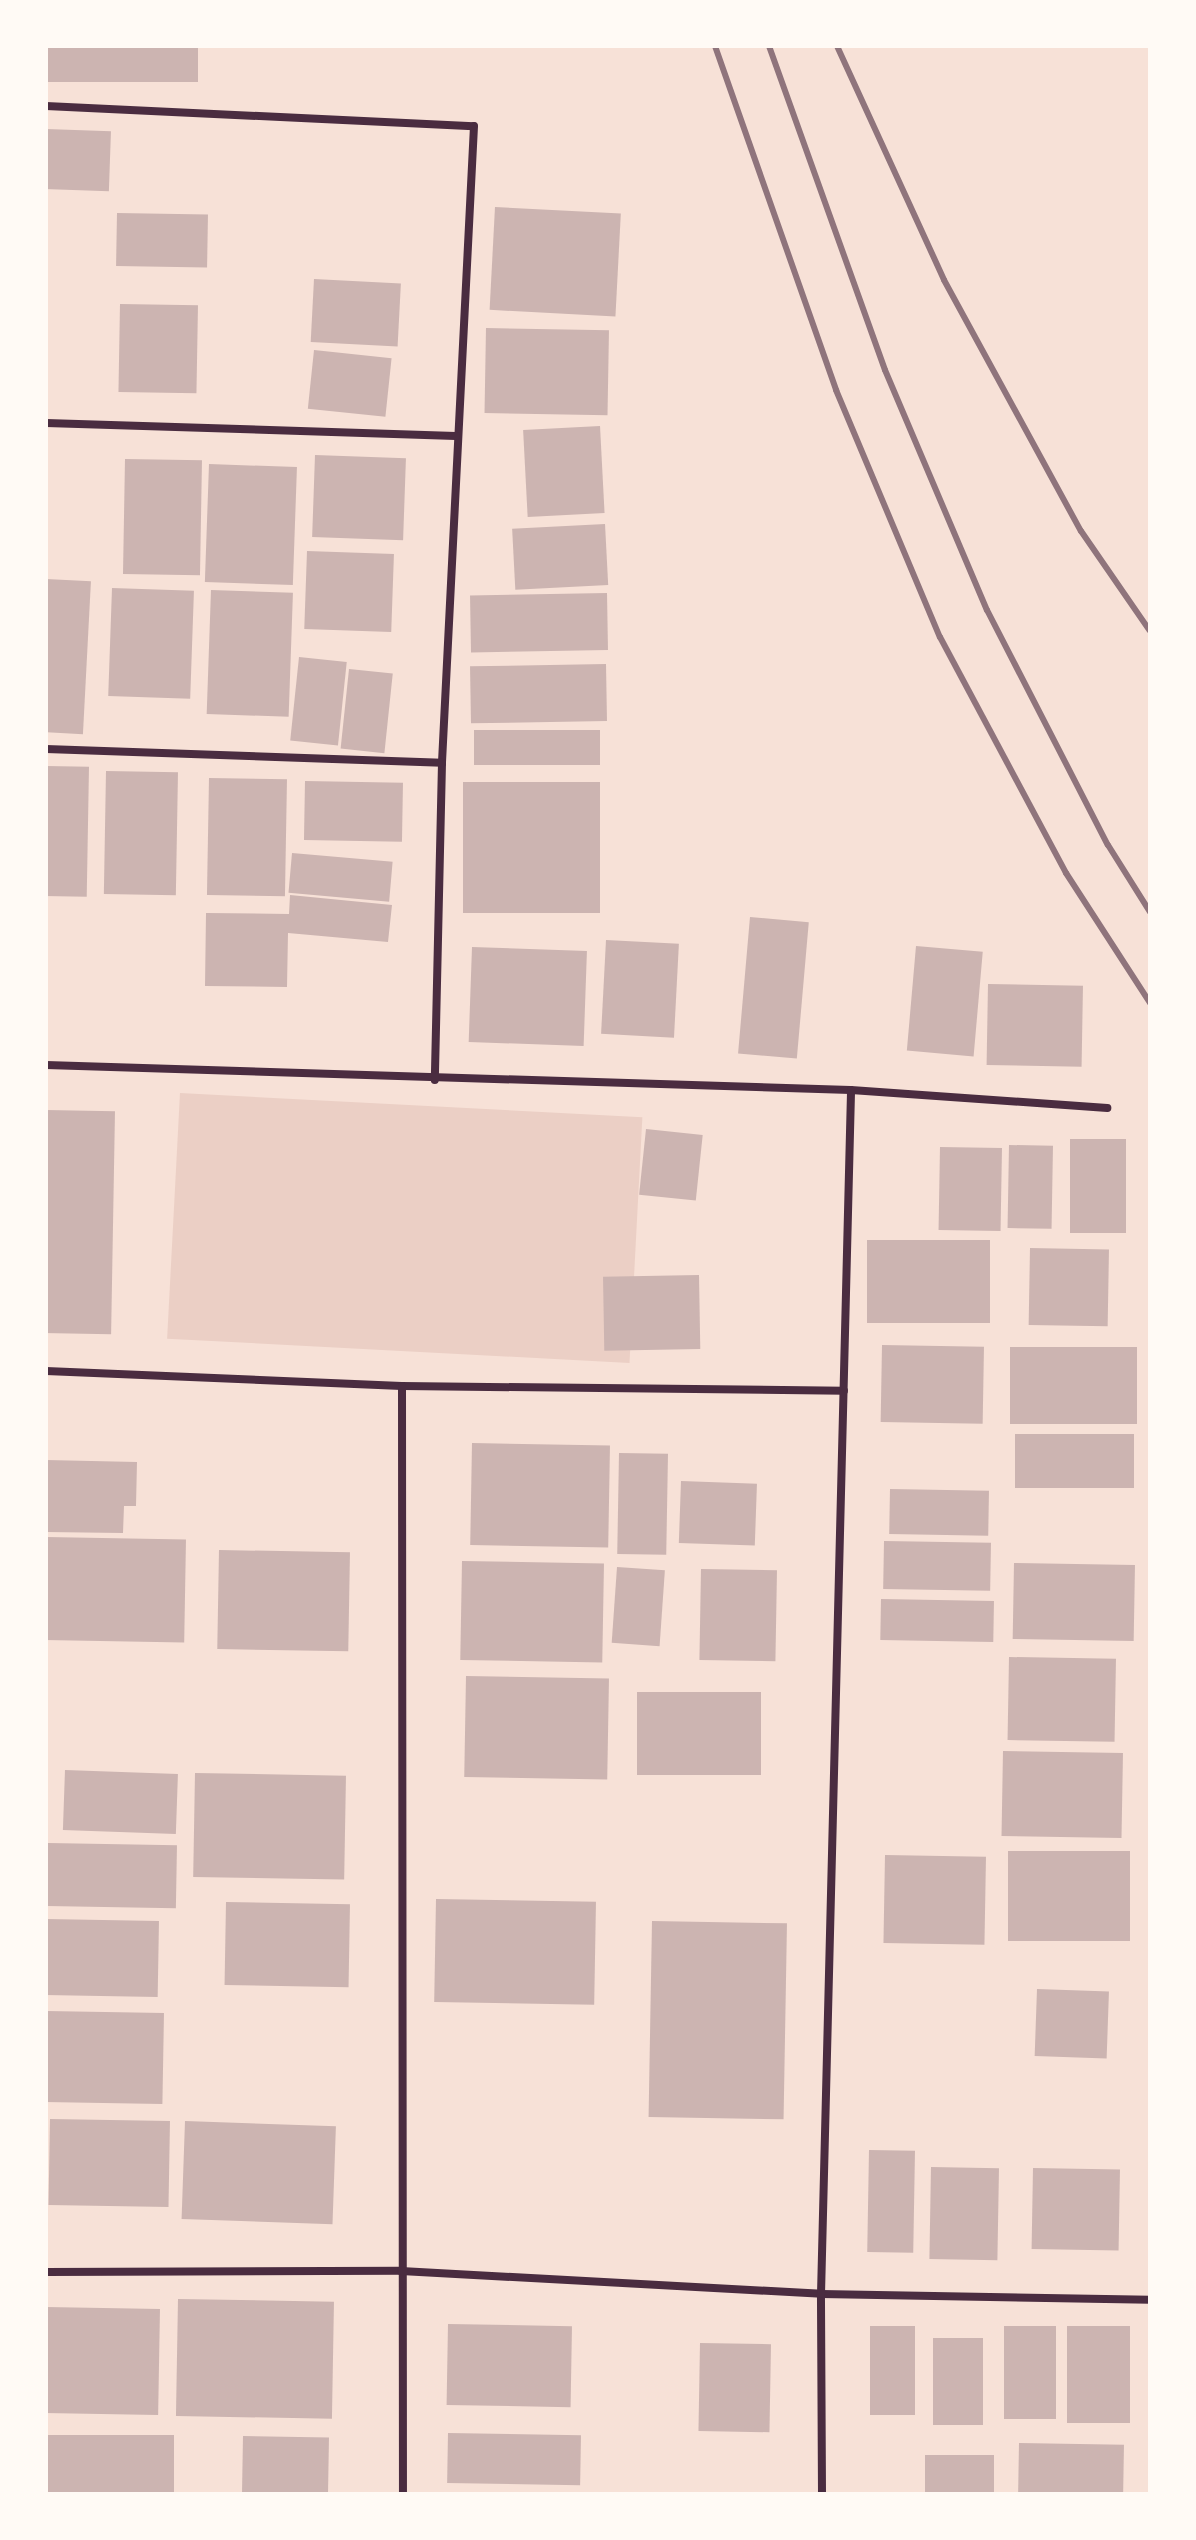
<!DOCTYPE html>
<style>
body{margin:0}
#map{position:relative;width:1196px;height:2540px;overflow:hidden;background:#f7e1d7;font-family:Poppins,sans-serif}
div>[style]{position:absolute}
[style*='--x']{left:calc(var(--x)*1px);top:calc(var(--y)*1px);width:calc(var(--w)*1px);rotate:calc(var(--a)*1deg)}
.green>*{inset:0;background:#ebcfc5;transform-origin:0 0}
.building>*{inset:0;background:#ccb4b1;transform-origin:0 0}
.minor>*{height:8px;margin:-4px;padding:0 4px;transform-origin:4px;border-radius:4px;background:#4a2c40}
.rail>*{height:6px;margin:-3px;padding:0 3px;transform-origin:3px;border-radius:3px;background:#8f747c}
span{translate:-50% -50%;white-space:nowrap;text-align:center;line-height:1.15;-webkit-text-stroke:6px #fffaf5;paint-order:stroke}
.frame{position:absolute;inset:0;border:48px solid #fffaf5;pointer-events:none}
</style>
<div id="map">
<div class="green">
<div style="left:180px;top:1093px;width:463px;height:246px;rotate:3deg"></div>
</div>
<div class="building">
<div style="left:46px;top:46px;width:152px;height:36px"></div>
<div style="left:46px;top:129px;width:65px;height:60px;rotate:2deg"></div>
<div style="left:495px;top:207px;width:126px;height:103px;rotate:3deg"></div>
<div style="left:117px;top:213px;width:91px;height:53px;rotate:1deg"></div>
<div style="left:314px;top:279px;width:87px;height:63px;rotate:3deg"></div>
<div style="left:120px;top:304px;width:78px;height:88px;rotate:1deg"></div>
<div style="left:486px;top:328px;width:123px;height:85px;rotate:1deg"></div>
<div style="left:314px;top:350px;width:78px;height:59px;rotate:6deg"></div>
<div style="left:600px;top:426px;width:87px;height:77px;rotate:87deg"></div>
<div style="left:315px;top:455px;width:91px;height:82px;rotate:2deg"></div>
<div style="left:125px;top:459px;width:77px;height:115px;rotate:1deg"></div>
<div style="left:209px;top:464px;width:88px;height:118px;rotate:2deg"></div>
<div style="left:605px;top:524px;width:61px;height:93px;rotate:87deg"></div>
<div style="left:307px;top:551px;width:87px;height:78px;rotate:2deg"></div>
<div style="left:46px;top:579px;width:45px;height:153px;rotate:3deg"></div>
<div style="left:112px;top:588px;width:82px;height:108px;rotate:2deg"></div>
<div style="left:211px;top:590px;width:82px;height:124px;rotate:2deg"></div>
<div style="left:607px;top:593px;width:57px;height:137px;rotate:89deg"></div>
<div style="left:299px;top:657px;width:48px;height:84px;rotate:6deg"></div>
<div style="left:606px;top:664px;width:57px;height:136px;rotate:89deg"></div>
<div style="left:349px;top:669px;width:44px;height:80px;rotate:6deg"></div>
<div style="left:600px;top:730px;width:35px;height:126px;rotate:90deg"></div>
<div style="left:46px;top:766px;width:43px;height:130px;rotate:1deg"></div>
<div style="left:106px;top:771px;width:72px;height:123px;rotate:1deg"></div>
<div style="left:209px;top:778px;width:78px;height:117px;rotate:1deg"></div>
<div style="left:305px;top:781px;width:98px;height:59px;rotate:1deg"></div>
<div style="left:600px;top:782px;width:131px;height:137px;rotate:90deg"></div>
<div style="left:292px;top:853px;width:101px;height:40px;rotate:5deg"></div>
<div style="clip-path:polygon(290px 895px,392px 905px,388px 942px,288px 933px,287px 987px,205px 986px,206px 913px,289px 914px)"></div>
<div style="left:750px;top:917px;width:59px;height:137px;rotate:5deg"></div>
<div style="left:606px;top:940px;width:73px;height:94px;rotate:3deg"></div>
<div style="left:916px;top:946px;width:67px;height:105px;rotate:5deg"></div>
<div style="left:472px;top:947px;width:115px;height:95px;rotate:2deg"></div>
<div style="left:988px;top:984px;width:95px;height:81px;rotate:1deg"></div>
<div style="left:46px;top:1110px;width:69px;height:223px;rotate:1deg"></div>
<div style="left:646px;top:1129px;width:57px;height:66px;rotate:6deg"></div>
<div style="left:1070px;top:1139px;width:56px;height:94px"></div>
<div style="left:1009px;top:1145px;width:44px;height:83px;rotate:1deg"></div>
<div style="left:940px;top:1147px;width:62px;height:83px;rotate:1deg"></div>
<div style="left:867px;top:1240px;width:123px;height:83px"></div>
<div style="left:1030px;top:1248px;width:79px;height:77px;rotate:1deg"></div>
<div style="left:699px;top:1275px;width:74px;height:96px;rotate:89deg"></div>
<div style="left:882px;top:1345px;width:102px;height:77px;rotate:1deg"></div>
<div style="left:1010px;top:1347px;width:127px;height:77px"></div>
<div style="left:1015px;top:1434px;width:119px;height:54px"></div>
<div style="left:472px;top:1443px;width:138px;height:102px;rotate:1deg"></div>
<div style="left:619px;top:1453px;width:49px;height:101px;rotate:1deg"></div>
<div style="clip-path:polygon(46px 1460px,137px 1462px,136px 1506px,124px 1506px,123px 1533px,46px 1532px)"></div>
<div style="left:681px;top:1481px;width:76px;height:62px;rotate:2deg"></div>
<div style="left:890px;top:1489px;width:99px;height:45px;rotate:1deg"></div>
<div style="left:46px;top:1537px;width:140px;height:103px;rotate:1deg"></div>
<div style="left:884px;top:1541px;width:107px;height:48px;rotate:1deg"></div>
<div style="left:219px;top:1550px;width:131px;height:99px;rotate:1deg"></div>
<div style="left:462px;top:1561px;width:142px;height:99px;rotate:1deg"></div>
<div style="left:1014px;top:1563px;width:121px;height:76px;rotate:1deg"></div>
<div style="left:617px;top:1567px;width:48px;height:76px;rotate:4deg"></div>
<div style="left:701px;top:1569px;width:76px;height:91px;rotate:1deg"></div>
<div style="left:881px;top:1599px;width:113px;height:41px;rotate:1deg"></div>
<div style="left:1009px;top:1657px;width:107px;height:83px;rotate:1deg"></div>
<div style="left:466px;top:1676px;width:143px;height:101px;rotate:1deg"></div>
<div style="left:637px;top:1692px;width:124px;height:83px"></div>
<div style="left:1003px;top:1751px;width:120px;height:85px;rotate:1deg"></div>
<div style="left:65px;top:1770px;width:113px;height:60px;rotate:2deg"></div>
<div style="left:195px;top:1773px;width:151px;height:104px;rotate:1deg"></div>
<div style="left:48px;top:1843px;width:129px;height:63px;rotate:1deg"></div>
<div style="left:1008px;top:1851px;width:122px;height:90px"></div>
<div style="left:885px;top:1855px;width:101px;height:88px;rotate:1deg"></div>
<div style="left:436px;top:1899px;width:160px;height:103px;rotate:1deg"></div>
<div style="left:226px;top:1902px;width:124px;height:83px;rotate:1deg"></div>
<div style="left:46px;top:1919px;width:113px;height:76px;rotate:1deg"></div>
<div style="left:652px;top:1921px;width:135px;height:196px;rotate:1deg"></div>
<div style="left:1037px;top:1989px;width:72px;height:67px;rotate:2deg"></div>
<div style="left:46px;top:2011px;width:118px;height:91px;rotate:1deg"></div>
<div style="left:50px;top:2119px;width:120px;height:86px;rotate:1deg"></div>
<div style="left:185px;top:2121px;width:151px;height:98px;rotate:2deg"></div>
<div style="left:869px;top:2150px;width:46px;height:102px;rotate:1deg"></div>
<div style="left:931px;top:2167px;width:68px;height:92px;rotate:1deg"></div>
<div style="left:1033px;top:2168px;width:87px;height:81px;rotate:1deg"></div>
<div style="left:178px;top:2299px;width:156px;height:117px;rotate:1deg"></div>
<div style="left:46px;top:2307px;width:114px;height:106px;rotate:1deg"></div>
<div style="left:448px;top:2324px;width:124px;height:81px;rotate:1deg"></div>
<div style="left:870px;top:2326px;width:45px;height:89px"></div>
<div style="left:1004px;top:2326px;width:52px;height:93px"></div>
<div style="left:1067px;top:2326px;width:63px;height:97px"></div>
<div style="left:933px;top:2338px;width:50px;height:87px"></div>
<div style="left:700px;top:2343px;width:71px;height:88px;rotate:1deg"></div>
<div style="left:448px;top:2433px;width:133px;height:50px;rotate:1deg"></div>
<div style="left:46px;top:2435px;width:128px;height:59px"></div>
<div style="left:243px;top:2436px;width:86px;height:58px;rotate:1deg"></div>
<div style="left:1019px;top:2443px;width:105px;height:51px;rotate:1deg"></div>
<div style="left:925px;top:2455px;width:69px;height:39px"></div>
</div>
<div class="minor">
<div style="--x:46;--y:106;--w:428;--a:2.7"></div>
<div style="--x:474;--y:126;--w:638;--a:92.88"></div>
<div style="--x:442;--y:763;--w:317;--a:91.3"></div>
<div style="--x:46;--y:423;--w:410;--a:1.8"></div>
<div style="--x:46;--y:749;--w:396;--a:2"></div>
<div style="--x:46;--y:1065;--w:805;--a:1.78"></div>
<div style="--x:851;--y:1090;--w:257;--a:4"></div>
<div style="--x:46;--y:1371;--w:356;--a:2.4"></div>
<div style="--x:402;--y:1386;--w:442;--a:0.6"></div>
<div style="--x:402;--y:1386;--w:1108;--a:89.95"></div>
<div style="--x:46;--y:2272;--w:355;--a:-0.2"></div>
<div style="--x:401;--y:2271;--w:421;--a:3.1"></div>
<div style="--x:821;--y:2294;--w:329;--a:1"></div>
<div style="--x:822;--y:2494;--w:200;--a:-90.3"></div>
<div style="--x:821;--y:2294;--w:1204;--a:-88.57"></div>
</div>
<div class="rail">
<div style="--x:715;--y:46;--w:365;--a:70.6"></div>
<div style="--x:836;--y:390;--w:268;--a:67.2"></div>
<div style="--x:940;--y:637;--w:268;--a:61.9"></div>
<div style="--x:1066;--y:873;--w:155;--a:57.1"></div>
<div style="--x:769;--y:46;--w:344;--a:70.3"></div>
<div style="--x:885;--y:370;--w:261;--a:67"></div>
<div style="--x:987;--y:610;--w:264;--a:62.8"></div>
<div style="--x:1108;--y:845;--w:79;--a:57.9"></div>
<div style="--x:837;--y:46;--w:257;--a:65.4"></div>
<div style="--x:944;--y:280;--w:286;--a:61.4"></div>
<div style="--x:1081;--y:531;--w:121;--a:55.4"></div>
</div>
<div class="frame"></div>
</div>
